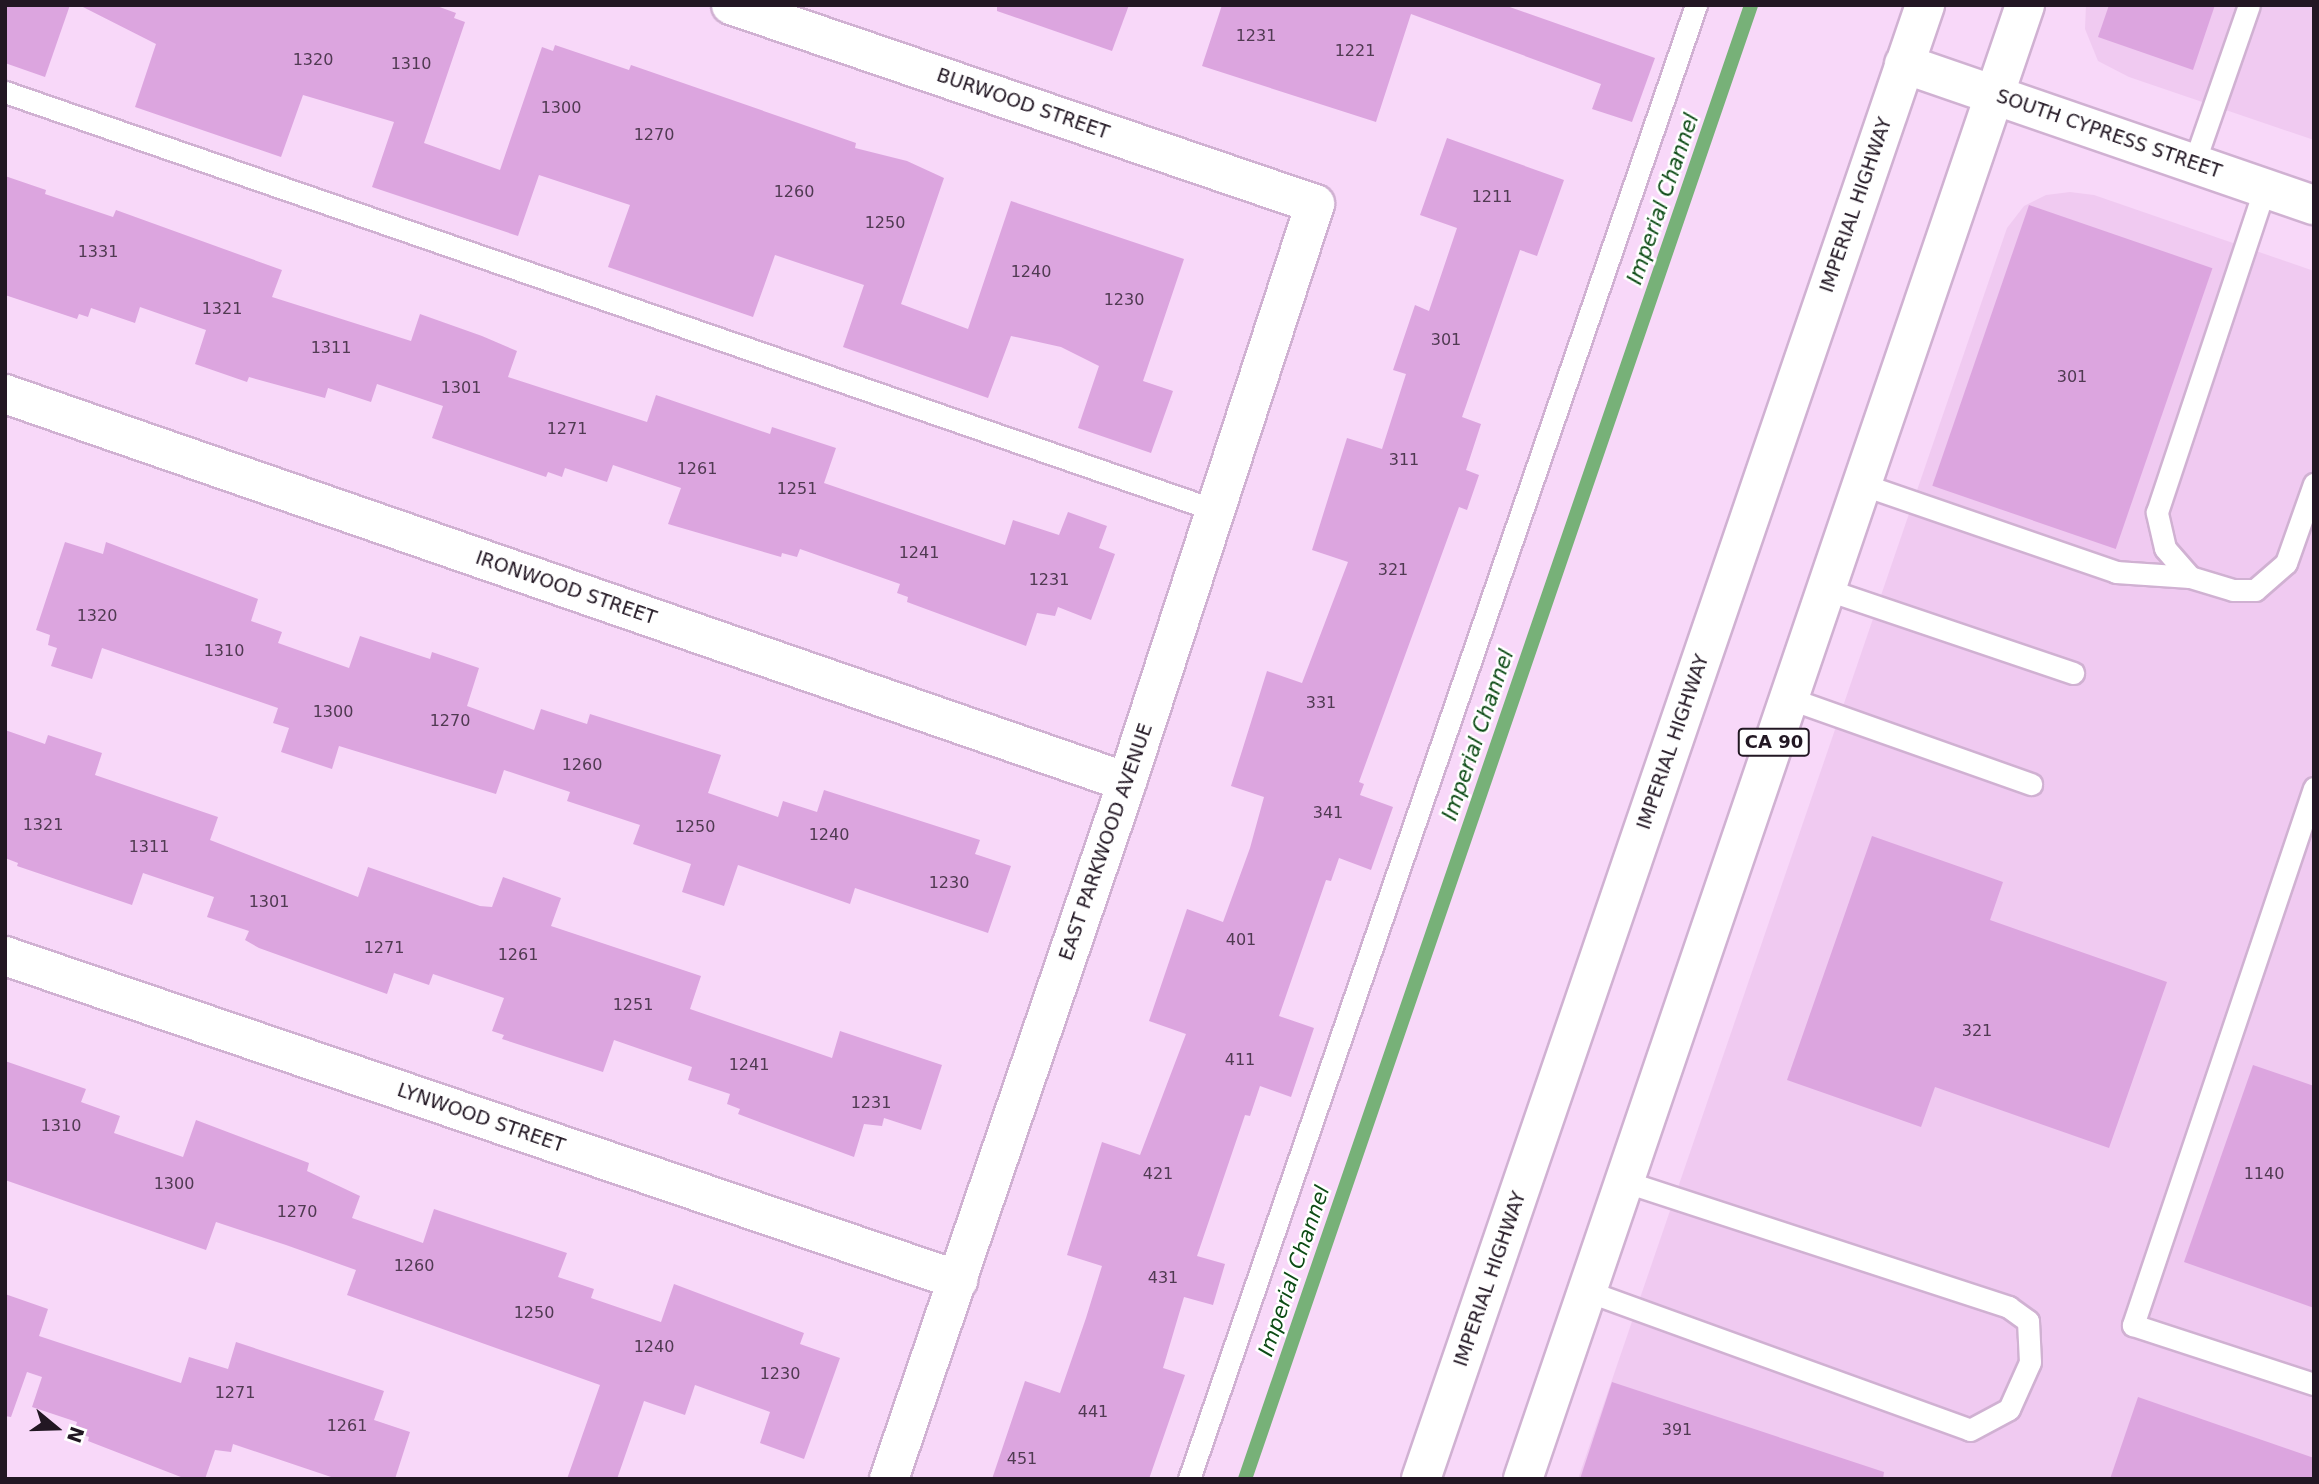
<!DOCTYPE html>
<style>
body{margin:0}
#map{position:relative;width:2319px;height:1484px;overflow:hidden;background:#f8d8f9;font-family:"DejaVu Sans",sans-serif}
div>[style]{position:absolute}
[style*='--x']{left:calc(var(--x)*1px);top:calc(var(--y)*1px);width:calc(var(--w)*1px);rotate:calc(var(--a)*1deg)}
.built>*{inset:0;background:#f0caf1}
.stream>*{height:14px;margin:-7px;padding:0 7px;transform-origin:7px;border-radius:7px;background:#77b178}
.building>*{inset:0;background:#dca5df;transform-origin:0 0}
.roads{filter:drop-shadow(2px 0 #d0b1d2) drop-shadow(-2px 0 #d0b1d2) drop-shadow(0 2px #d0b1d2) drop-shadow(0 -2px #d0b1d2)}
.service>*{height:21px;margin:-10.5px;padding:0 10.5px;transform-origin:10.5px;border-radius:10.5px;background:#fff}
.minor>*{height:38px;margin:-19px;padding:0 19px;transform-origin:19px;border-radius:19px;background:#fff}
.primary>*{height:38px;margin:-19px;padding:0 19px;transform-origin:19px;border-radius:19px;background:#fff}
span{translate:-50% -50%;white-space:nowrap;text-align:center;line-height:1.15;-webkit-text-stroke:5px #fff;paint-order:stroke}
.number-label{font-size:16px;color:#503a52}
.number-label span{-webkit-text-stroke-width:0}
.shield-label span{padding:2px 5px;background:#fff;border:2px solid;border-radius:5px;-webkit-text-stroke-width:0}
.shield-label{font-size:18px;color:#221723;font-weight:700}
.street-label{font-size:19px;color:#221723}
.water-label{font-size:21px;color:#0c4b15;font-style:italic}
.frame{position:absolute;inset:0;border:7px solid #221723;pointer-events:none}
.north{position:absolute;left:21px;top:1393px;width:70px;height:70px;-webkit-text-stroke:5px #fff;paint-order:stroke;rotate:109deg;font-size:19px;font-weight:700;line-height:28px;text-align:center;color:#221723}
.north::after{content:'';display:block;margin:auto;width:24px;height:32px;background:#221723;clip-path:polygon(50% 0,100% 100%,50% 72%,0 100%)}
</style>
<div id="map">
<div class="built">
<div style="clip-path:polygon(2086px 5px,2314px 5px,2314px 140px,2129px 77px,2098px 61px,2085px 29px)"></div>
<div style="clip-path:polygon(2070px 192px,2094px 195px,2314px 271px,2314px 1479px,1578px 1479px,2007px 228px,2024px 206px,2046px 195px)"></div>
</div>
<div class="stream">
<div style="--x:1245;--y:1479;--w:1558;--a:-71.05"></div>
</div>
<div class="building">
<div style="clip-path:polygon(5px 5px,70px 5px,45px 77px,5px 63px)"></div>
<div style="clip-path:polygon(79px 5px,434px 5px,456px 13px,454px 18px,465px 22px,424px 143px,500px 170px,542px 47px,553px 51px,555px 45px,629px 70px,631px 65px,856px 143px,855px 148px,907px 161px,944px 178px,901px 304px,968px 329px,1011px 201px,1184px 259px,1143px 381px,1173px 391px,1151px 453px,1078px 428px,1099px 366px,1061px 347px,1011px 336px,988px 398px,843px 347px,864px 285px,775px 255px,753px 317px,608px 267px,630px 205px,539px 175px,518px 236px,372px 187px,394px 122px,303px 95px,281px 157px,135px 107px,156px 44px)"></div>
<div style="clip-path:polygon(997px 5px,1129px 5px,1112px 51px,997px 11px)"></div>
<div style="clip-path:polygon(1222px 5px,1504px 5px,1655px 58px,1632px 122px,1592px 109px,1601px 84px,1411px 14px,1376px 122px,1202px 66px)"></div>
<div style="clip-path:polygon(2109px 5px,2215px 5px,2193px 70px,2098px 37px)"></div>
<div style="clip-path:polygon(1447px 138px,1564px 180px,1537px 256px,1520px 250px,1462px 417px,1481px 424px,1466px 470px,1479px 475px,1467px 510px,1459px 507px,1359px 782px,1364px 784px,1360px 795px,1393px 807px,1371px 870px,1339px 858px,1331px 881px,1326px 880px,1279px 1016px,1314px 1028px,1291px 1097px,1260px 1086px,1250px 1116px,1245px 1115px,1197px 1256px,1225px 1264px,1213px 1305px,1184px 1297px,1163px 1368px,1185px 1375px,1149px 1479px,992px 1479px,1025px 1381px,1060px 1393px,1086px 1318px,1102px 1266px,1067px 1255px,1102px 1142px,1140px 1155px,1186px 1034px,1149px 1021px,1187px 909px,1223px 922px,1250px 848px,1264px 797px,1231px 786px,1267px 671px,1302px 683px,1348px 562px,1312px 550px,1347px 438px,1382px 449px,1406px 374px,1393px 370px,1415px 305px,1429px 311px,1457px 228px,1420px 215px)"></div>
<div style="clip-path:polygon(5px 176px,46px 190px,45px 194px,113px 217px,116px 210px,282px 270px,272px 297px,411px 341px,420px 314px,482px 336px,517px 351px,508px 377px,647px 422px,656px 395px,770px 434px,772px 427px,836px 448px,824px 483px,1005px 545px,1013px 520px,1059px 535px,1068px 512px,1107px 526px,1099px 548px,1115px 554px,1091px 620px,1058px 607px,1055px 616px,1037px 613px,1026px 646px,907px 602px,908px 597px,897px 593px,900px 584px,800px 549px,797px 557px,782px 553px,781px 557px,668px 524px,681px 488px,613px 465px,607px 482px,565px 468px,562px 477px,548px 472px,546px 477px,432px 438px,443px 406px,377px 384px,371px 402px,328px 388px,325px 398px,249px 377px,247px 382px,195px 364px,206px 330px,140px 307px,135px 323px,91px 308px,88px 317px,79px 314px,77px 319px,5px 295px)"></div>
<div style="left:2029px;top:205px;width:194px;height:297px;rotate:19deg"></div>
<div style="clip-path:polygon(65px 542px,103px 554px,106px 542px,258px 599px,251px 621px,282px 632px,278px 643px,349px 668px,360px 636px,430px 659px,432px 652px,479px 668px,467px 706px,534px 730px,541px 709px,587px 724px,590px 714px,721px 755px,708px 793px,778px 817px,783px 801px,817px 812px,824px 790px,980px 840px,975px 854px,1011px 866px,988px 933px,855px 888px,850px 904px,738px 865px,724px 906px,682px 892px,691px 864px,633px 844px,640px 825px,567px 801px,570px 792px,504px 770px,496px 794px,339px 746px,332px 769px,281px 752px,289px 728px,273px 723px,278px 708px,102px 648px,92px 679px,51px 666px,57px 648px,48px 645px,50px 635px,36px 630px)"></div>
<div style="clip-path:polygon(5px 730px,45px 744px,48px 735px,102px 753px,95px 775px,218px 817px,210px 840px,358px 897px,368px 867px,480px 906px,492px 907px,503px 877px,561px 898px,551px 926px,701px 976px,690px 1009px,832px 1058px,840px 1031px,942px 1065px,921px 1130px,884px 1118px,882px 1126px,864px 1124px,854px 1157px,738px 1114px,740px 1109px,727px 1104px,730px 1094px,688px 1080px,692px 1067px,614px 1040px,603px 1072px,502px 1039px,504px 1035px,492px 1031px,504px 998px,433px 974px,429px 985px,394px 973px,387px 994px,259px 948px,245px 940px,249px 931px,207px 917px,214px 897px,143px 873px,132px 905px,17px 866px,18px 863px,5px 858px)"></div>
<div style="clip-path:polygon(1872px 836px,2003px 882px,1990px 920px,2167px 982px,2109px 1148px,1935px 1087px,1921px 1127px,1787px 1080px)"></div>
<div style="clip-path:polygon(5px 1061px,86px 1089px,81px 1102px,120px 1116px,114px 1133px,183px 1157px,196px 1120px,309px 1163px,307px 1171px,360px 1196px,352px 1218px,423px 1243px,434px 1209px,567px 1253px,558px 1277px,594px 1289px,591px 1298px,661px 1322px,674px 1284px,804px 1333px,800px 1344px,840px 1358px,804px 1459px,760px 1443px,770px 1412px,695px 1385px,685px 1415px,644px 1401px,617px 1479px,567px 1479px,600px 1385px,347px 1295px,356px 1270px,286px 1245px,216px 1222px,206px 1250px,5px 1180px)"></div>
<div style="clip-path:polygon(2253px 1065px,2314px 1086px,2314px 1308px,2184px 1262px)"></div>
<div style="clip-path:polygon(5px 1294px,48px 1309px,39px 1336px,181px 1383px,189px 1357px,228px 1369px,236px 1342px,384px 1391px,374px 1420px,410px 1432px,395px 1479px,337px 1479px,233px 1444px,231px 1452px,215px 1450px,205px 1479px,186px 1479px,88px 1441px,89px 1437px,74px 1432px,77px 1422px,32px 1407px,42px 1377px,27px 1372px,11px 1417px,5px 1416px)"></div>
<div style="clip-path:polygon(1612px 1382px,1884px 1472px,1883px 1479px,1580px 1479px)"></div>
<div style="clip-path:polygon(2138px 1397px,2314px 1458px,2314px 1479px,2110px 1479px)"></div>
</div>
<div class="roads">
<div class="service">
<div style="--x:5;--y:92;--w:1280;--a:19.06"></div>
<div style="--x:2194;--y:163;--w:167;--a:-70.8"></div>
<div style="--x:1861;--y:484;--w:270;--a:19"></div>
<div style="--x:2116;--y:572;--w:74;--a:3.9"></div>
<div style="--x:2190;--y:577;--w:45;--a:16.8"></div>
<div style="--x:2233;--y:590;--w:22;--a:0"></div>
<div style="--x:2255;--y:590;--w:41;--a:-41.1"></div>
<div style="--x:2286;--y:563;--w:84;--a:-70.5"></div>
<div style="--x:2190;--y:577;--w:38;--a:-131"></div>
<div style="--x:2165;--y:548;--w:37;--a:-103"></div>
<div style="--x:2157;--y:512;--w:342;--a:-71.6"></div>
<div style="--x:1825;--y:589;--w:262;--a:18.7"></div>
<div style="--x:1788;--y:698;--w:258;--a:19.5"></div>
<div style="--x:2314;--y:788;--w:567;--a:108.63"></div>
<div style="--x:2133;--y:1325;--w:190;--a:18.1"></div>
<div style="--x:1587;--y:1291;--w:407;--a:19.9"></div>
<div style="--x:1970;--y:1430;--w:44;--a:-28.3"></div>
<div style="--x:2009;--y:1409;--w:51;--a:-65.9"></div>
<div style="--x:2030;--y:1362;--w:41;--a:-92.8"></div>
<div style="--x:2028;--y:1321;--w:24;--a:-144"></div>
<div style="--x:2009;--y:1307;--w:405;--a:-161.9"></div>
<div style="--x:1189;--y:1479;--w:1559;--a:-71.02"></div>
</div>
<div class="minor">
<div style="--x:731;--y:5;--w:617;--a:18.82"></div>
<div style="--x:1315;--y:204;--w:608;--a:108.02"></div>
<div style="--x:1127;--y:782;--w:737;--a:108.85"></div>
<div style="--x:1904;--y:64;--w:434;--a:19"></div>
<div style="--x:5;--y:394;--w:1187;--a:19.08"></div>
<div style="--x:5;--y:956;--w:1007;--a:18.78"></div>
</div>
<div class="primary">
<div style="--x:1421;--y:1479;--w:1558;--a:-71.12"></div>
<div style="--x:1523;--y:1479;--w:1557;--a:-71.19"></div>
</div>
</div>
<div class="number-label">
<span style="left:1256px;top:36px">1231</span>
<span style="left:1355px;top:51px">1221</span>
<span style="left:313px;top:60px">1320</span>
<span style="left:411px;top:64px">1310</span>
<span style="left:561px;top:108px">1300</span>
<span style="left:654px;top:135px">1270</span>
<span style="left:794px;top:192px">1260</span>
<span style="left:1492px;top:197px">1211</span>
<span style="left:885px;top:223px">1250</span>
<span style="left:98px;top:252px">1331</span>
<span style="left:1031px;top:272px">1240</span>
<span style="left:1124px;top:300px">1230</span>
<span style="left:222px;top:309px">1321</span>
<span style="left:1446px;top:340px">301</span>
<span style="left:331px;top:348px">1311</span>
<span style="left:2072px;top:377px">301</span>
<span style="left:461px;top:388px">1301</span>
<span style="left:567px;top:429px">1271</span>
<span style="left:1404px;top:460px">311</span>
<span style="left:697px;top:469px">1261</span>
<span style="left:797px;top:489px">1251</span>
<span style="left:919px;top:553px">1241</span>
<span style="left:1393px;top:570px">321</span>
<span style="left:1049px;top:580px">1231</span>
<span style="left:97px;top:616px">1320</span>
<span style="left:224px;top:651px">1310</span>
<span style="left:1321px;top:703px">331</span>
<span style="left:333px;top:712px">1300</span>
<span style="left:450px;top:721px">1270</span>
<span style="left:582px;top:765px">1260</span>
<span style="left:1328px;top:813px">341</span>
<span style="left:43px;top:825px">1321</span>
<span style="left:695px;top:827px">1250</span>
<span style="left:829px;top:835px">1240</span>
<span style="left:149px;top:847px">1311</span>
<span style="left:949px;top:883px">1230</span>
<span style="left:269px;top:902px">1301</span>
<span style="left:1241px;top:940px">401</span>
<span style="left:384px;top:948px">1271</span>
<span style="left:518px;top:955px">1261</span>
<span style="left:633px;top:1005px">1251</span>
<span style="left:1977px;top:1031px">321</span>
<span style="left:1240px;top:1060px">411</span>
<span style="left:749px;top:1065px">1241</span>
<span style="left:871px;top:1103px">1231</span>
<span style="left:61px;top:1126px">1310</span>
<span style="left:1158px;top:1174px">421</span>
<span style="left:2264px;top:1174px">1140</span>
<span style="left:174px;top:1184px">1300</span>
<span style="left:297px;top:1212px">1270</span>
<span style="left:414px;top:1266px">1260</span>
<span style="left:1163px;top:1278px">431</span>
<span style="left:534px;top:1313px">1250</span>
<span style="left:654px;top:1347px">1240</span>
<span style="left:780px;top:1374px">1230</span>
<span style="left:235px;top:1393px">1271</span>
<span style="left:1093px;top:1412px">441</span>
<span style="left:347px;top:1426px">1261</span>
<span style="left:1677px;top:1430px">391</span>
<span style="left:1022px;top:1459px">451</span>
</div>
<div class="shield-label">
<span style="left:1774px;top:742px">CA 90</span>
</div>
<div class="street-label">
<span style="left:1023px;top:104px;rotate:19deg">BURWOOD STREET</span>
<span style="left:2109px;top:134px;rotate:19deg">SOUTH CYPRESS STREET</span>
<span style="left:1856px;top:205px;rotate:-71deg">IMPERIAL HIGHWAY</span>
<span style="left:566px;top:588px;rotate:19deg">IRONWOOD STREET</span>
<span style="left:1673px;top:742px;rotate:-71deg">IMPERIAL HIGHWAY</span>
<span style="left:1106px;top:842px;rotate:-71deg">EAST PARKWOOD AVENUE</span>
<span style="left:481px;top:1118px;rotate:19deg">LYNWOOD STREET</span>
<span style="left:1490px;top:1279px;rotate:-71deg">IMPERIAL HIGHWAY</span>
</div>
<div class="water-label">
<span style="left:1663px;top:199px;rotate:-71deg">Imperial Channel</span>
<span style="left:1478px;top:735px;rotate:-71deg">Imperial Channel</span>
<span style="left:1294px;top:1271px;rotate:-71deg">Imperial Channel</span>
</div>
<div class="frame"></div>
<div class="north">N</div>
</div>
